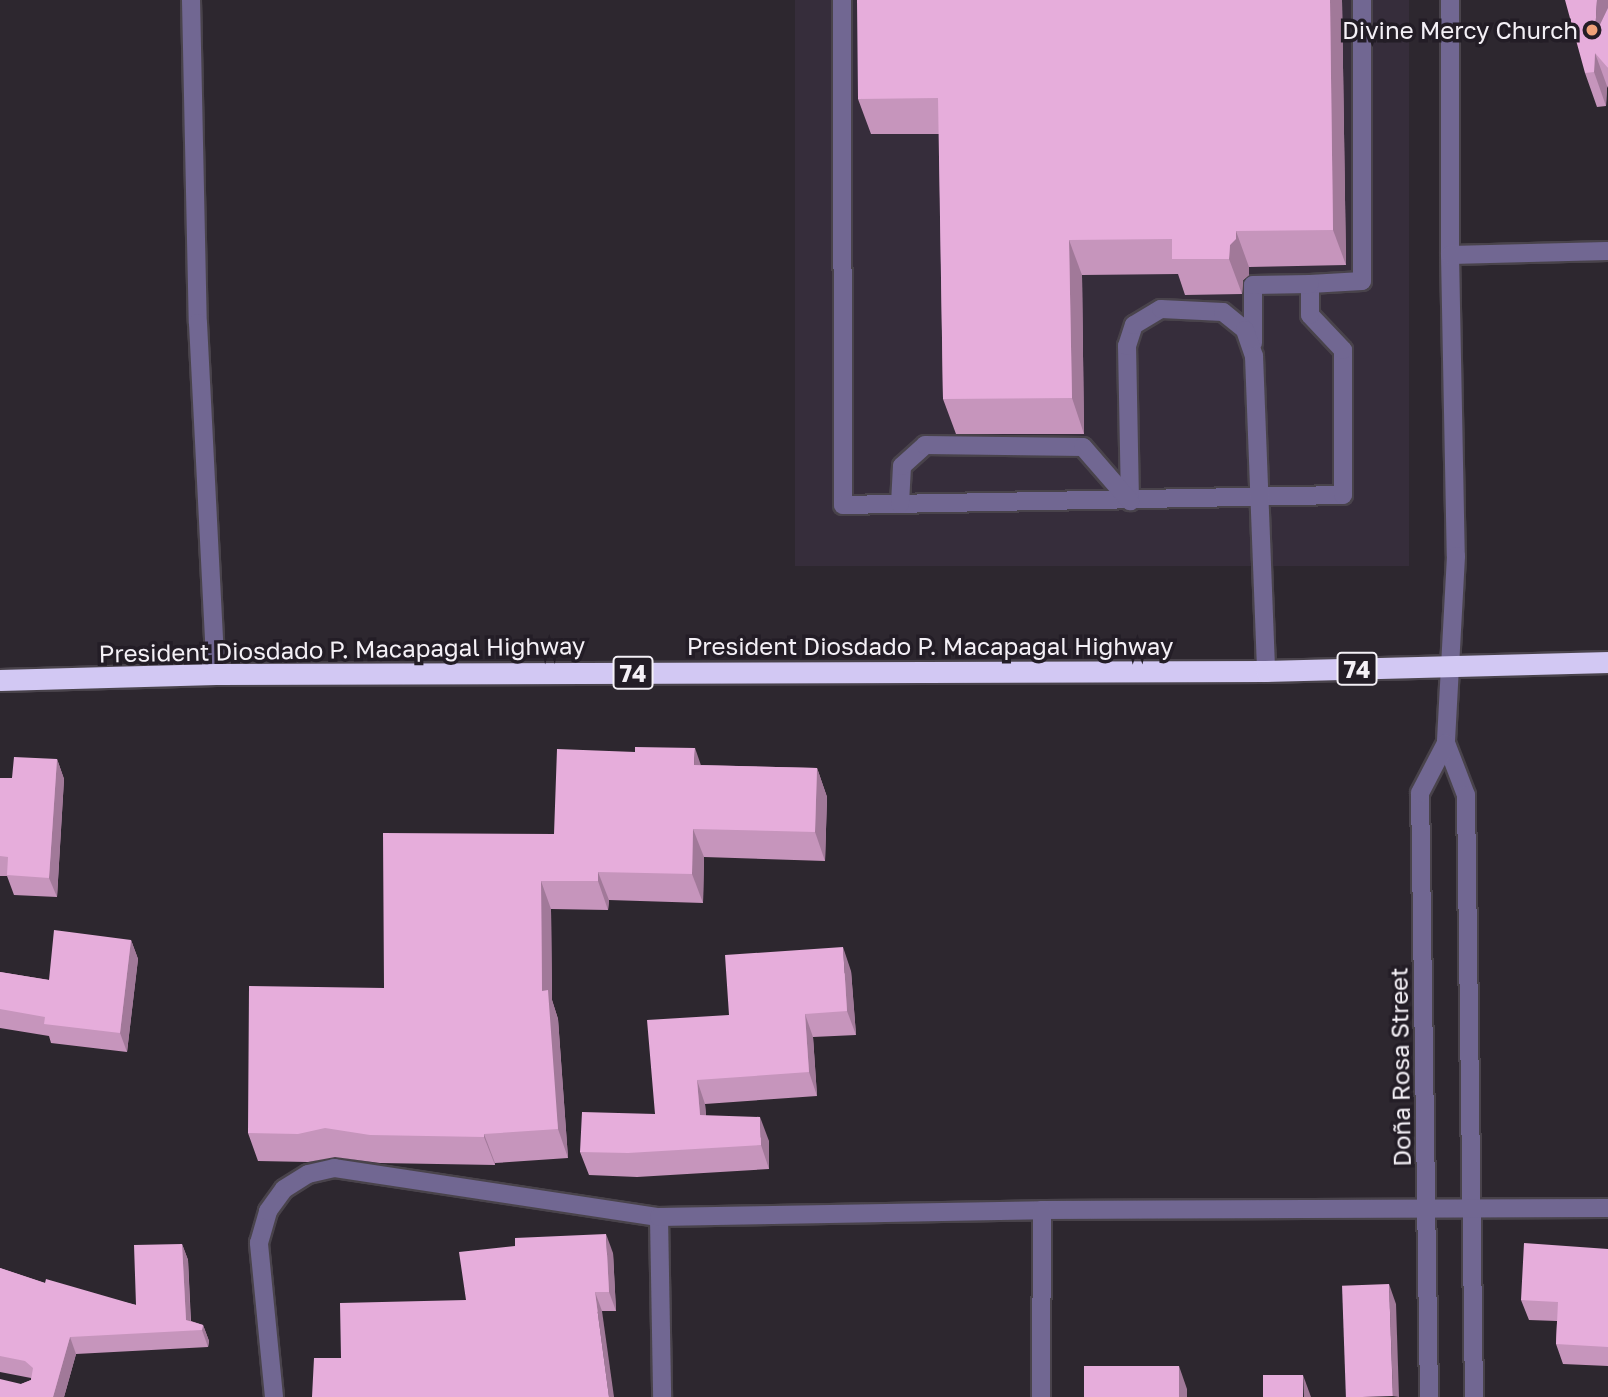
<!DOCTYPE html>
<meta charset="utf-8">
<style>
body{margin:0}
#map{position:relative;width:1608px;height:1397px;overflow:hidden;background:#2d272f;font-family:"Golos Text",sans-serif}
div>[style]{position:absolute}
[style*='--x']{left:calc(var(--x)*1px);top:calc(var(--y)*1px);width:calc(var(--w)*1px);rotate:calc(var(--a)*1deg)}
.built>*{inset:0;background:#362d3b;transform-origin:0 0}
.roads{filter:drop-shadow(2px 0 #49434b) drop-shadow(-2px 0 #49434b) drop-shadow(0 2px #49434b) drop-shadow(0 -2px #49434b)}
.minor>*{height:18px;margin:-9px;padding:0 9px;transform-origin:9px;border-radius:9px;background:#716792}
.highway>*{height:21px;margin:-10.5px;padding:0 10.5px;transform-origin:10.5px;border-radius:10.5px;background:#d2c8f3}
.wall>*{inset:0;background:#c695bc}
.shaded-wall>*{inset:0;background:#a17999}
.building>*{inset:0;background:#e6addb;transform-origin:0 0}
.dots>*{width:19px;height:19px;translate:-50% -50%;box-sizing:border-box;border:4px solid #231d26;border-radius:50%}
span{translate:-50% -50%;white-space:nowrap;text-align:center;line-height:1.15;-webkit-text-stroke:7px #231d26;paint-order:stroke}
.shield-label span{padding:2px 5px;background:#231d26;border:2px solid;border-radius:5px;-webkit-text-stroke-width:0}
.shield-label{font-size:23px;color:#f4f0f6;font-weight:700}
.poi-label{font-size:24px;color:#f4f0f6}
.right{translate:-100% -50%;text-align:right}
.street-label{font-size:24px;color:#f4f0f6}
</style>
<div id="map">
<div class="built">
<div style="left:795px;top:0;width:614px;height:566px"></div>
</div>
<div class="roads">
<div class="minor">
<div style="--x:191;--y:0;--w:323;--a:88.8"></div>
<div style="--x:198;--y:323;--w:351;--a:87.1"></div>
<div style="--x:842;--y:0;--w:505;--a:89.89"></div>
<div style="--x:843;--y:505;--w:500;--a:-1.15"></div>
<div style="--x:1343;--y:495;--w:145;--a:-90"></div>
<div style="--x:1343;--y:350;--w:48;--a:-133.3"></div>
<div style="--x:1310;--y:315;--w:31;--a:-90"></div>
<div style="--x:1310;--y:284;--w:52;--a:-3.3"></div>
<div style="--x:1362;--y:281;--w:281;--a:-90"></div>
<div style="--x:1450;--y:0;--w:255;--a:90"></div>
<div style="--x:1450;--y:255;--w:301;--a:88.9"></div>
<div style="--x:1456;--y:556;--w:187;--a:93.1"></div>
<div style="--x:1446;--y:743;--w:56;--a:69"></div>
<div style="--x:1466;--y:795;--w:602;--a:89.24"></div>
<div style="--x:1450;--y:255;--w:158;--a:-1.5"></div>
<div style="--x:1253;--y:343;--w:58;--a:-90"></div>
<div style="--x:1253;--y:285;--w:57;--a:-1"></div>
<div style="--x:1130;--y:501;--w:155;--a:-91.1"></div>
<div style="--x:1127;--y:346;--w:22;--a:-72"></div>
<div style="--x:1134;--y:325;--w:31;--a:-31"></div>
<div style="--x:1161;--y:309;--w:62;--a:2.8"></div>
<div style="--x:1223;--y:312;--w:28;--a:39"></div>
<div style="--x:1245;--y:330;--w:28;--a:71"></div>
<div style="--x:1254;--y:356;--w:315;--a:87.8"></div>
<div style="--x:900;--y:504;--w:38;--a:-87"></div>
<div style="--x:902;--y:466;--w:31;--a:-42"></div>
<div style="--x:925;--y:445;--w:158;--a:0.7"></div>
<div style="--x:1083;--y:447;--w:72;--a:49"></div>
<div style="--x:659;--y:1217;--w:180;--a:89"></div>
<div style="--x:274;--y:1397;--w:155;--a:-95.6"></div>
<div style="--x:259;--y:1243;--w:33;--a:-74"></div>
<div style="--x:268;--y:1211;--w:27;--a:-54"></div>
<div style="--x:284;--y:1189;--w:28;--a:-32"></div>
<div style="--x:308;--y:1174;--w:27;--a:-13"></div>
<div style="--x:334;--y:1168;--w:329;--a:8.6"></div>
<div style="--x:659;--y:1217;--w:383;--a:-1"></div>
<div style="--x:1042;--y:1210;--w:566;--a:-0.2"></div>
<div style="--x:1041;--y:1397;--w:187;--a:-89.7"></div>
<div style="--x:1429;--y:1397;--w:604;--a:-90.85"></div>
<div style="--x:1420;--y:793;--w:56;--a:-62.5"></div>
</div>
<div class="highway">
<div style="--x:0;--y:680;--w:216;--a:-1.6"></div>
<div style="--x:216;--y:674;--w:1050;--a:-0.16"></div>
<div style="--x:1266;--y:671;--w:342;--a:-1.5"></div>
</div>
</div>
<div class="wall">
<div style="clip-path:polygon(1342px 0,1346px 265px,1249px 267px,1249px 275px,1243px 280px,1242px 294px,1185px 295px,1178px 274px,1082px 275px,1084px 434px,956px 434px,943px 399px,939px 134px,871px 134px,858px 99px)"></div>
<div style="clip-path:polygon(1608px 0,1608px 88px,1607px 86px,1606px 106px,1597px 107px,1585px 73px)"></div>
<div style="clip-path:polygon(57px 759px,64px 779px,57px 897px,14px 895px,7px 876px,0 876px,0 778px,12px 778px)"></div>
<div style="clip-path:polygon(701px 765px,817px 768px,827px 797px,825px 861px,704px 857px,703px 903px,609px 900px,608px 910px,551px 909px,552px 1000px,558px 1019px,568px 1158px,495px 1163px,495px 1165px,380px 1163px,335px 1157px,308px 1162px,258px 1161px,248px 1133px,384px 988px)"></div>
<div style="clip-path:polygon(131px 940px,138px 959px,127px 1052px,51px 1043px,49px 1036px,0 1028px,0 972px,49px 980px)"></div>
<div style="clip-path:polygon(851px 971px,856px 1035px,813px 1037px,817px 1096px,705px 1104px,706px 1116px,769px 1141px,769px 1169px,637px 1177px,589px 1175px,580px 1152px,655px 1114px,729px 1015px)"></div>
<div style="clip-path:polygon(182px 1244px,188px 1260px,191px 1321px,203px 1325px,209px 1341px,208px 1347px,76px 1354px,64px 1397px,0 1397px,21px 1384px,31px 1380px,31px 1378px,0 1372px,0 1268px,45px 1283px,136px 1305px)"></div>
<div style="clip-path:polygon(1608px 1249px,1608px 1366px,1563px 1364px,1556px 1344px,1557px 1321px,1529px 1320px,1521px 1300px)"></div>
<div style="clip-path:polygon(613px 1253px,616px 1311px,602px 1311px,341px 1358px,466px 1300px)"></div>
</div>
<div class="shaded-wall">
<div style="clip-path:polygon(1330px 0,1342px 0,1346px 265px,1333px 230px)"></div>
<div style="clip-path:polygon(1597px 0,1608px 0,1608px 68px,1595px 35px)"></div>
<div style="clip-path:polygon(1595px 53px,1607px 86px,1606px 106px,1594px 72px)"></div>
<div style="clip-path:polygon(1236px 231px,1249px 267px,1249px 275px,1243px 280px,1242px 294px,1229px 259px,1230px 245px)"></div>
<div style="clip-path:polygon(1069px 240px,1082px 275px,1084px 434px,1072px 398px)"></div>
<div style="clip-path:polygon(695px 748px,705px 777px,694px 765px)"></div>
<div style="clip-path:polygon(57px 759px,64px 779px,57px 897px,49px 878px)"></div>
<div style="clip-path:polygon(817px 768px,827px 797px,825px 861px,815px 832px)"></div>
<div style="clip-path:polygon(693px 829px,704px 857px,703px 903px,692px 874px)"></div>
<div style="clip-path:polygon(598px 872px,609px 900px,608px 910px,598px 881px)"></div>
<div style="clip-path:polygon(541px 881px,551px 909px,552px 1000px,558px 1019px,568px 1158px,558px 1129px,542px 991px)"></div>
<div style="clip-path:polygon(131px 940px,138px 959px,127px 1052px,120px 1033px)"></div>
<div style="clip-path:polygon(843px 947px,851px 971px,856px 1035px,847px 1011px)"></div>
<div style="clip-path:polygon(805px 1014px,813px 1037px,817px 1096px,809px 1072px)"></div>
<div style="clip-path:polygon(697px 1080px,705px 1104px,708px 1139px,700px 1115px)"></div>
<div style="clip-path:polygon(760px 1117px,769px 1141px,769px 1169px,761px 1145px)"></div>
<div style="clip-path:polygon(484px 1134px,495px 1163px,495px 1165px,484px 1137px)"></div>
<div style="clip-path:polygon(606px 1234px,613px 1253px,616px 1311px,609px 1292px)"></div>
<div style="clip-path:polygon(182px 1244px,188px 1260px,191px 1331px,186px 1320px)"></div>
<div style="clip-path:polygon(1389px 1284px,1396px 1304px,1399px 1397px,1393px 1396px)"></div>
<div style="clip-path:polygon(595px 1292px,602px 1311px,614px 1397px,609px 1397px)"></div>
<div style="clip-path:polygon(203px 1325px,209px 1341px,208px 1347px,202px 1330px)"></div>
<div style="clip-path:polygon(70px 1337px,76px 1354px,64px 1397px,53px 1397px)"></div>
<div style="clip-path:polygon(1179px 1366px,1187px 1389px,1187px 1397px,1179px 1397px)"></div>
<div style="clip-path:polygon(1303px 1375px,1311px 1397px,1304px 1397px)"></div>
</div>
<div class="building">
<div style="clip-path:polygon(857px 0,1330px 0,1333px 230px,1236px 231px,1236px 239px,1230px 245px,1229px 259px,1172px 259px,1172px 239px,1069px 240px,1072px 398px,943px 399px,938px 98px,858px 99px)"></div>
<div style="clip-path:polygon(1565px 0,1597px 0,1595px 35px,1608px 8px,1608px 68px,1595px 53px,1594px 72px,1585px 73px)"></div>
<div style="clip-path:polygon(635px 747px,695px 748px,694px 765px,817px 768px,815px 832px,693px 829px,692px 874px,598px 872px,598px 881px,541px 881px,542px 991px,548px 990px,558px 1129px,484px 1134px,484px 1137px,370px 1135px,325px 1128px,298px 1134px,248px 1133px,249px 986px,384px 988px,383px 833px,554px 834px,557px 749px,635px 752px)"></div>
<div style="clip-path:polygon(14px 757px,57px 759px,49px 878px,7px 875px,8px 857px,0 856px,0 778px,12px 778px)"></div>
<div style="clip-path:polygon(54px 930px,131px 940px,120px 1033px,44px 1024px,45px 1017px,0 1009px,0 972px,49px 980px)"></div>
<div style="clip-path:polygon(843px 947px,847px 1011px,805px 1014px,809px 1072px,697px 1080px,700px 1115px,760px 1117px,761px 1145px,628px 1153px,580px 1152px,582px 1112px,655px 1114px,647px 1020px,729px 1015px,725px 955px)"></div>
<div style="clip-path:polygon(606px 1234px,609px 1292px,595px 1292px,609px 1397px,312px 1397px,314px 1358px,341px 1358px,340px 1303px,466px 1300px,459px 1252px,515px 1246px,515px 1238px)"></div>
<div style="clip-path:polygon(1524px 1243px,1608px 1249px,1608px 1347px,1556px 1344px,1558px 1302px,1521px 1300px)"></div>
<div style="clip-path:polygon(182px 1244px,186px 1320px,203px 1325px,202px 1330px,70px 1337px,53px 1397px,0 1397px,0 1379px,21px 1384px,31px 1380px,33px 1368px,25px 1361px,0 1356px,0 1268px,45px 1283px,46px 1279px,136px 1305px,134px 1245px)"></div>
<div style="left:1389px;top:1284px;width:112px;height:47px;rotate:88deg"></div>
<div style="left:1084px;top:1366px;width:95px;height:31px"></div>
<div style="left:1263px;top:1375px;width:40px;height:22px"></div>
</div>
<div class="dots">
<div style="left:1592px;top:30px;background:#f0a279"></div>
</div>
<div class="shield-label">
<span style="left:1357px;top:669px">74</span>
<span style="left:633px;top:673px">74</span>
</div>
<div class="poi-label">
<span class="right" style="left:1578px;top:30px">Divine Mercy Church</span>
</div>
<div class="street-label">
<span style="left:930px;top:646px">President Diosdado P. Macapagal Highway</span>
<span style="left:342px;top:649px;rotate:-1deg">President Diosdado P. Macapagal Highway</span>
<span style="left:1400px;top:1067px;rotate:-91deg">Doña Rosa Street</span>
</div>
</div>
